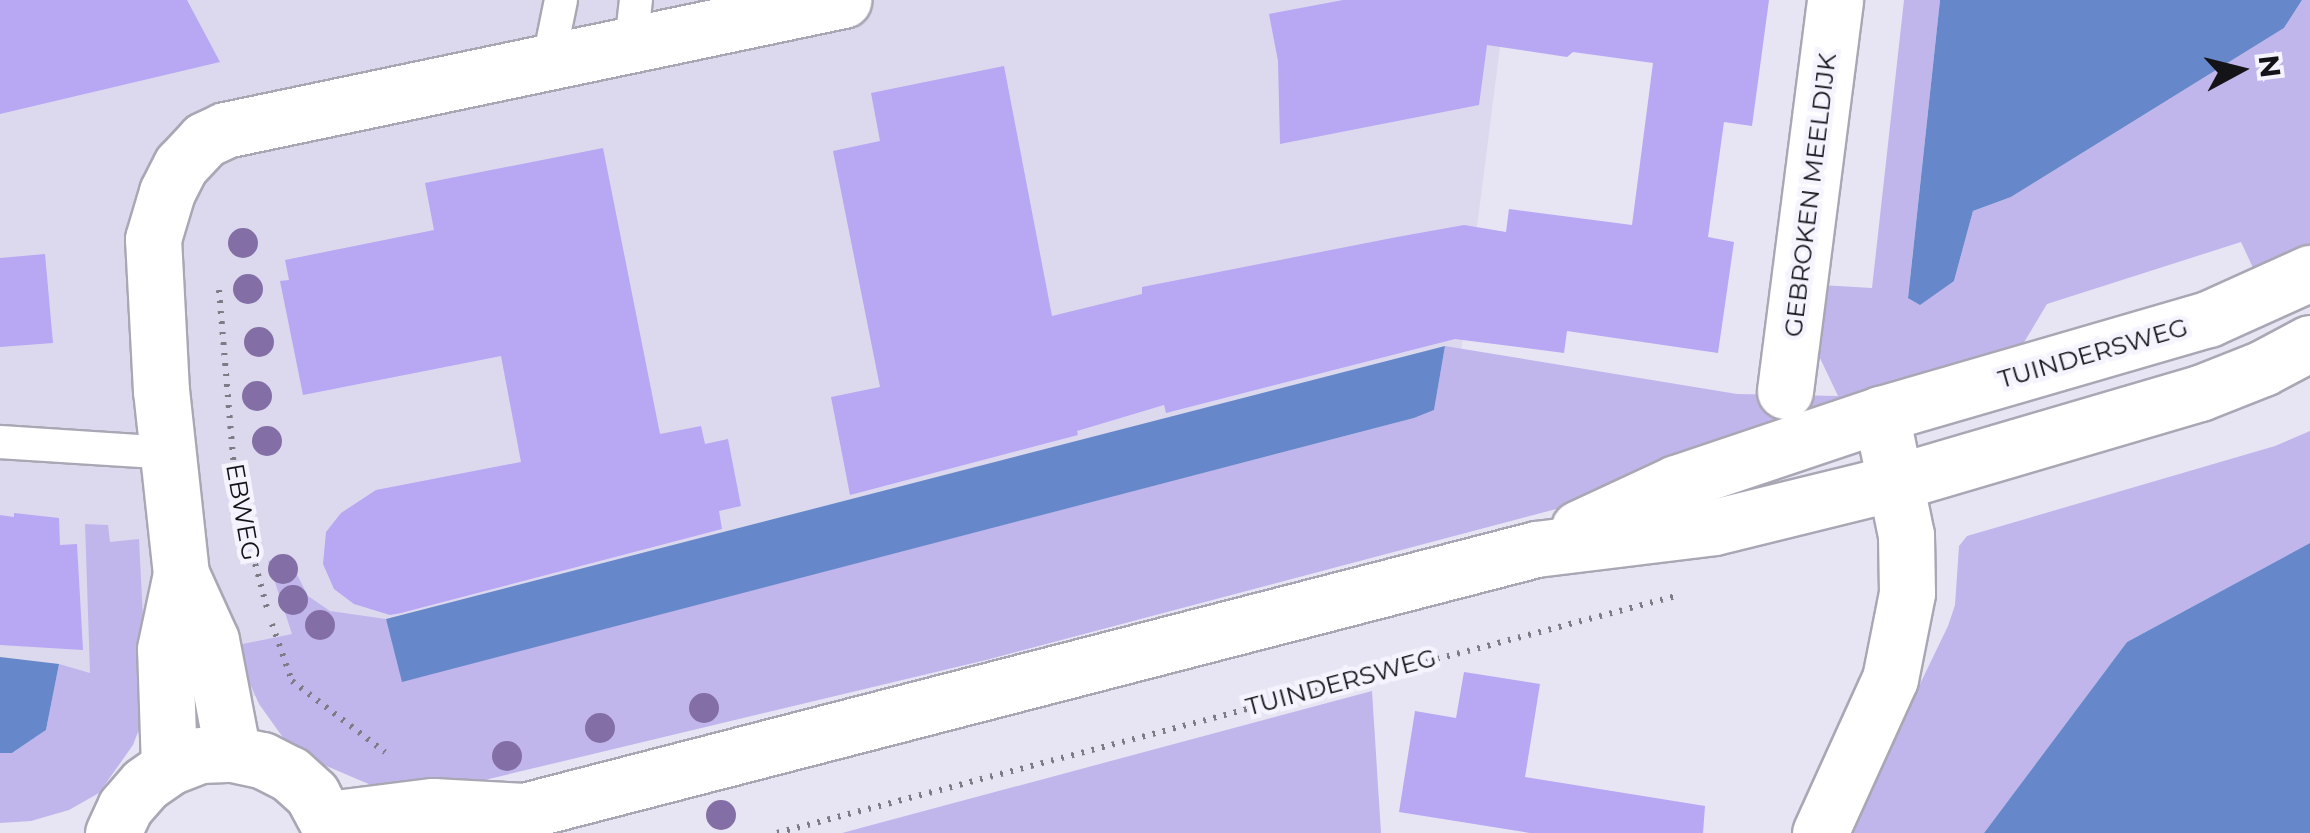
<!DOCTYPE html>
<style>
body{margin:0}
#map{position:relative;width:2310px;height:833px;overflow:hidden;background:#e7e5f3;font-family:Montserrat,sans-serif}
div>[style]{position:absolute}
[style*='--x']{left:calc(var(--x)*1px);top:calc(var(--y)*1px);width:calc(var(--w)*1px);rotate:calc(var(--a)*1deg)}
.built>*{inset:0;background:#dcd9ee}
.green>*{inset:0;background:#c1b6ec}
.water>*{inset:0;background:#6688ca}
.building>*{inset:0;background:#b8a7f3}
.path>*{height:6px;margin-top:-3px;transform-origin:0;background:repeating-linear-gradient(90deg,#7d7c85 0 2.5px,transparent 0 10.5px)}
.roads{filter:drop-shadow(2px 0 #aaa7b5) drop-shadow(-2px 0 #aaa7b5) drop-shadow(0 2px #aaa7b5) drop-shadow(0 -2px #aaa7b5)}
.service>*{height:32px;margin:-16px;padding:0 16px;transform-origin:16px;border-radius:16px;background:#fff}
.minor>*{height:55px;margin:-27.5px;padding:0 27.5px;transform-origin:27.5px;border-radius:27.5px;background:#fff}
.secondary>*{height:55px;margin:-27.5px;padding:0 27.5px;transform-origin:27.5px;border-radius:27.5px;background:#fff}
.trees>*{width:30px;height:30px;margin:-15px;border-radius:50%;background:#836fa5}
span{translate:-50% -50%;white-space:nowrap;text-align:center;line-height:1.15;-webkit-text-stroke:9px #f5f3fe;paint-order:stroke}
.street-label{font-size:25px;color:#141318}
.north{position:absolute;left:2190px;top:20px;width:100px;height:100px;-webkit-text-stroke:8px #f5f3fe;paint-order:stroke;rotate:83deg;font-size:28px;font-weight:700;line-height:40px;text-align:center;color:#141318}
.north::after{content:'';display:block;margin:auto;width:35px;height:45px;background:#141318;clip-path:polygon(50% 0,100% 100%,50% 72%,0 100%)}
</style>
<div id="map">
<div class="built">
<div style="clip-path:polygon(0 0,1506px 0,1452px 423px,350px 694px,0 701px)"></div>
</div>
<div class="green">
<div style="clip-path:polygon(1904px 0,1940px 0,1908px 297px,1954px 281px,1973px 211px,2011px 197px,2284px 28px,2302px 0,2310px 0,2310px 246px,2255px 272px,2241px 242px,2047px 304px,2023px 344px,1598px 498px,986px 660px,451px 788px,385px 791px,317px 762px,284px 739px,259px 704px,233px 646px,292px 634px,268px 561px,288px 557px,308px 596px,330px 611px,386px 619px,403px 681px,1414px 418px,1434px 410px,1445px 346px,1737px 394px,1838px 396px,1810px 337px,1821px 285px,1872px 288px)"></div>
<div style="clip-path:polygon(2310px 431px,2310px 543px,2127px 642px,1984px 833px,1848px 833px,1948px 626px,1955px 605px,1959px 546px,1967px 536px,2275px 446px)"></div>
<div style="clip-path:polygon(85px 524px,108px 525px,110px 542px,139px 539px,146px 678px,143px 719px,133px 745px,99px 793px,69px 810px,31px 821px,0 823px,0 753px,12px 753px,46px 730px,59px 664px,90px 673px)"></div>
<div style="clip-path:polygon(1372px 691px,1381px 833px,842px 833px)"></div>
</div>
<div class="water">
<div style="clip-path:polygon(1940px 0,2302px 0,2284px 28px,2011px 197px,1973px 211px,1954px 281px,1920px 305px,1908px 298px)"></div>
<div style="clip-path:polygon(1445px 346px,1434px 410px,1414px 418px,402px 682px,386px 619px)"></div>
<div style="clip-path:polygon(2310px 543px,2310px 833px,1984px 833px,2127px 642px)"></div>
<div style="clip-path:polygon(0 657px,59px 664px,46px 730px,12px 753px,0 753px)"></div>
</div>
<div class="building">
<div style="clip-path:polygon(0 0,187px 0,220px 62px,0 114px)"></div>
<div style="clip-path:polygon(1343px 0,1769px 0,1752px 126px,1724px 122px,1708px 237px,1734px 242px,1718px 353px,1567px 331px,1564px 353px,1455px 339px,1166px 413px,1164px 405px,1077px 431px,1078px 435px,850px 495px,831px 397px,880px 387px,833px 151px,880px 141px,871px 93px,1004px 66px,1052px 316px,1142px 294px,1142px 287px,1397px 237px,1464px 225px,1506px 232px,1509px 209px,1632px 225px,1653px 63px,1573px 52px,1567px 57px,1487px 45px,1479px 105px,1280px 144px,1278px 61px,1269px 14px)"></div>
<div style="clip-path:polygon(603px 148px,660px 434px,701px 426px,705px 444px,728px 439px,741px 506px,719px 511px,722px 529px,401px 613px,390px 615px,354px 604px,334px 589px,323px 564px,326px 532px,341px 513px,376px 490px,521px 462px,501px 356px,303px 395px,280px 281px,289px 280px,285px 260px,434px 230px,425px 183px)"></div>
<div style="clip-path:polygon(45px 254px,53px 343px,0 347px,0 258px)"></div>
<div style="clip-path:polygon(14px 513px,59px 518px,60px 545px,77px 544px,83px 650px,0 645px,0 515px,14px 517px)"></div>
<div style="clip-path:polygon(1464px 672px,1540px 684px,1525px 777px,1705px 806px,1703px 833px,1530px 833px,1399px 812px,1415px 711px,1456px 718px)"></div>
</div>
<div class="path">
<div style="--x:219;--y:290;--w:204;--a:85.2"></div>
<div style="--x:236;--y:493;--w:123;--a:74.9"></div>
<div style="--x:272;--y:624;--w:60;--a:70.7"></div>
<div style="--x:292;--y:681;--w:117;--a:37.4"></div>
<div style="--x:777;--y:833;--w:934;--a:-14.77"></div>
</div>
<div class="roads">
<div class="service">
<div style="--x:631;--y:43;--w:43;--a:-83.4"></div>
<div style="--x:549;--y:59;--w:60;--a:-78.5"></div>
<div style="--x:0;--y:442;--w:168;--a:3.7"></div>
</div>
<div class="minor">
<div style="--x:1785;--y:391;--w:394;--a:-82.7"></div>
<div style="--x:181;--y:574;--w:72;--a:65.6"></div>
<div style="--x:211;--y:640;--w:116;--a:79.1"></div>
<div style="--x:169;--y:767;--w:118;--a:-91.9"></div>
<div style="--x:165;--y:649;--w:77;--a:-78"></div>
<div style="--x:181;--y:574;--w:184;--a:-96.2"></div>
<div style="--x:161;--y:391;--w:152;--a:-93"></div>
<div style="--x:153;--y:239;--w:49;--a:-73.4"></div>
<div style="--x:167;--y:192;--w:30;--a:-63"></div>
<div style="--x:181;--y:165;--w:34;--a:-47"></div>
<div style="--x:204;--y:140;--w:23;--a:-25"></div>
<div style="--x:225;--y:130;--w:632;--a:-11.88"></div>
<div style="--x:1820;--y:833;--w:169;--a:-65.6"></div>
<div style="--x:1890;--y:679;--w:88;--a:-78.8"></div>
<div style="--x:1907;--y:593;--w:58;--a:-91"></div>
<div style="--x:1906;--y:535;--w:124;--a:-101.7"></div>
</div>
<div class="secondary">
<div style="--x:1579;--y:528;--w:107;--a:-24.9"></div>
<div style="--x:1676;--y:483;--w:216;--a:-18.6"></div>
<div style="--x:1881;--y:414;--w:341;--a:-16.2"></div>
<div style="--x:2208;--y:319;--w:112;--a:-24.3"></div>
<div style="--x:328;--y:819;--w:106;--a:-7.1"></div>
<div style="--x:433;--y:806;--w:91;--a:3.1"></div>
<div style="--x:113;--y:833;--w:29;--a:-65"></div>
<div style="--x:125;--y:807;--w:30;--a:-49"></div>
<div style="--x:145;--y:784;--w:29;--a:-35"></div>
<div style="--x:169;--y:767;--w:33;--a:-21"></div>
<div style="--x:200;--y:755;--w:33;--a:-2"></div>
<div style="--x:233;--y:754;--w:30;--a:12"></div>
<div style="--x:262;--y:760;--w:31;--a:27"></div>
<div style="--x:290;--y:774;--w:30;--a:42"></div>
<div style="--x:312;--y:794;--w:44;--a:61.7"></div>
<div style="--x:483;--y:833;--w:47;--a:-28.2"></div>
<div style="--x:524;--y:811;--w:1045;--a:-14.51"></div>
<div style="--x:1536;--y:549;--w:179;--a:-7"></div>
<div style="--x:1714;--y:527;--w:188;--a:-13.8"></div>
<div style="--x:1897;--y:482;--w:316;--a:-16.4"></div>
<div style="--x:2200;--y:393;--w:68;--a:-21.6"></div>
<div style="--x:2263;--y:368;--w:53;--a:-28"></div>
</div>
</div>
<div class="trees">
<div style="left:243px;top:243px"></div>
<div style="left:248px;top:289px"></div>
<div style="left:259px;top:342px"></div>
<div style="left:257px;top:396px"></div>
<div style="left:267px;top:441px"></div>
<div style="left:283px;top:569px"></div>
<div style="left:293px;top:600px"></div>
<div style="left:320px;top:625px"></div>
<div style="left:704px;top:708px"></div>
<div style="left:600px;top:728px"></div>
<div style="left:507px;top:756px"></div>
<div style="left:721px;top:815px"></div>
</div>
<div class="street-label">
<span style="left:1810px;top:195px;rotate:-83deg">GEBROKEN MEELDIJK</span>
<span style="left:2093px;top:353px;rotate:-16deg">TUINDERSWEG</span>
<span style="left:243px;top:512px;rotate:80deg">EBWEG</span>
<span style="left:1341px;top:682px;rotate:-15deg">TUINDERSWEG</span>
</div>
<div class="north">N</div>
</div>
